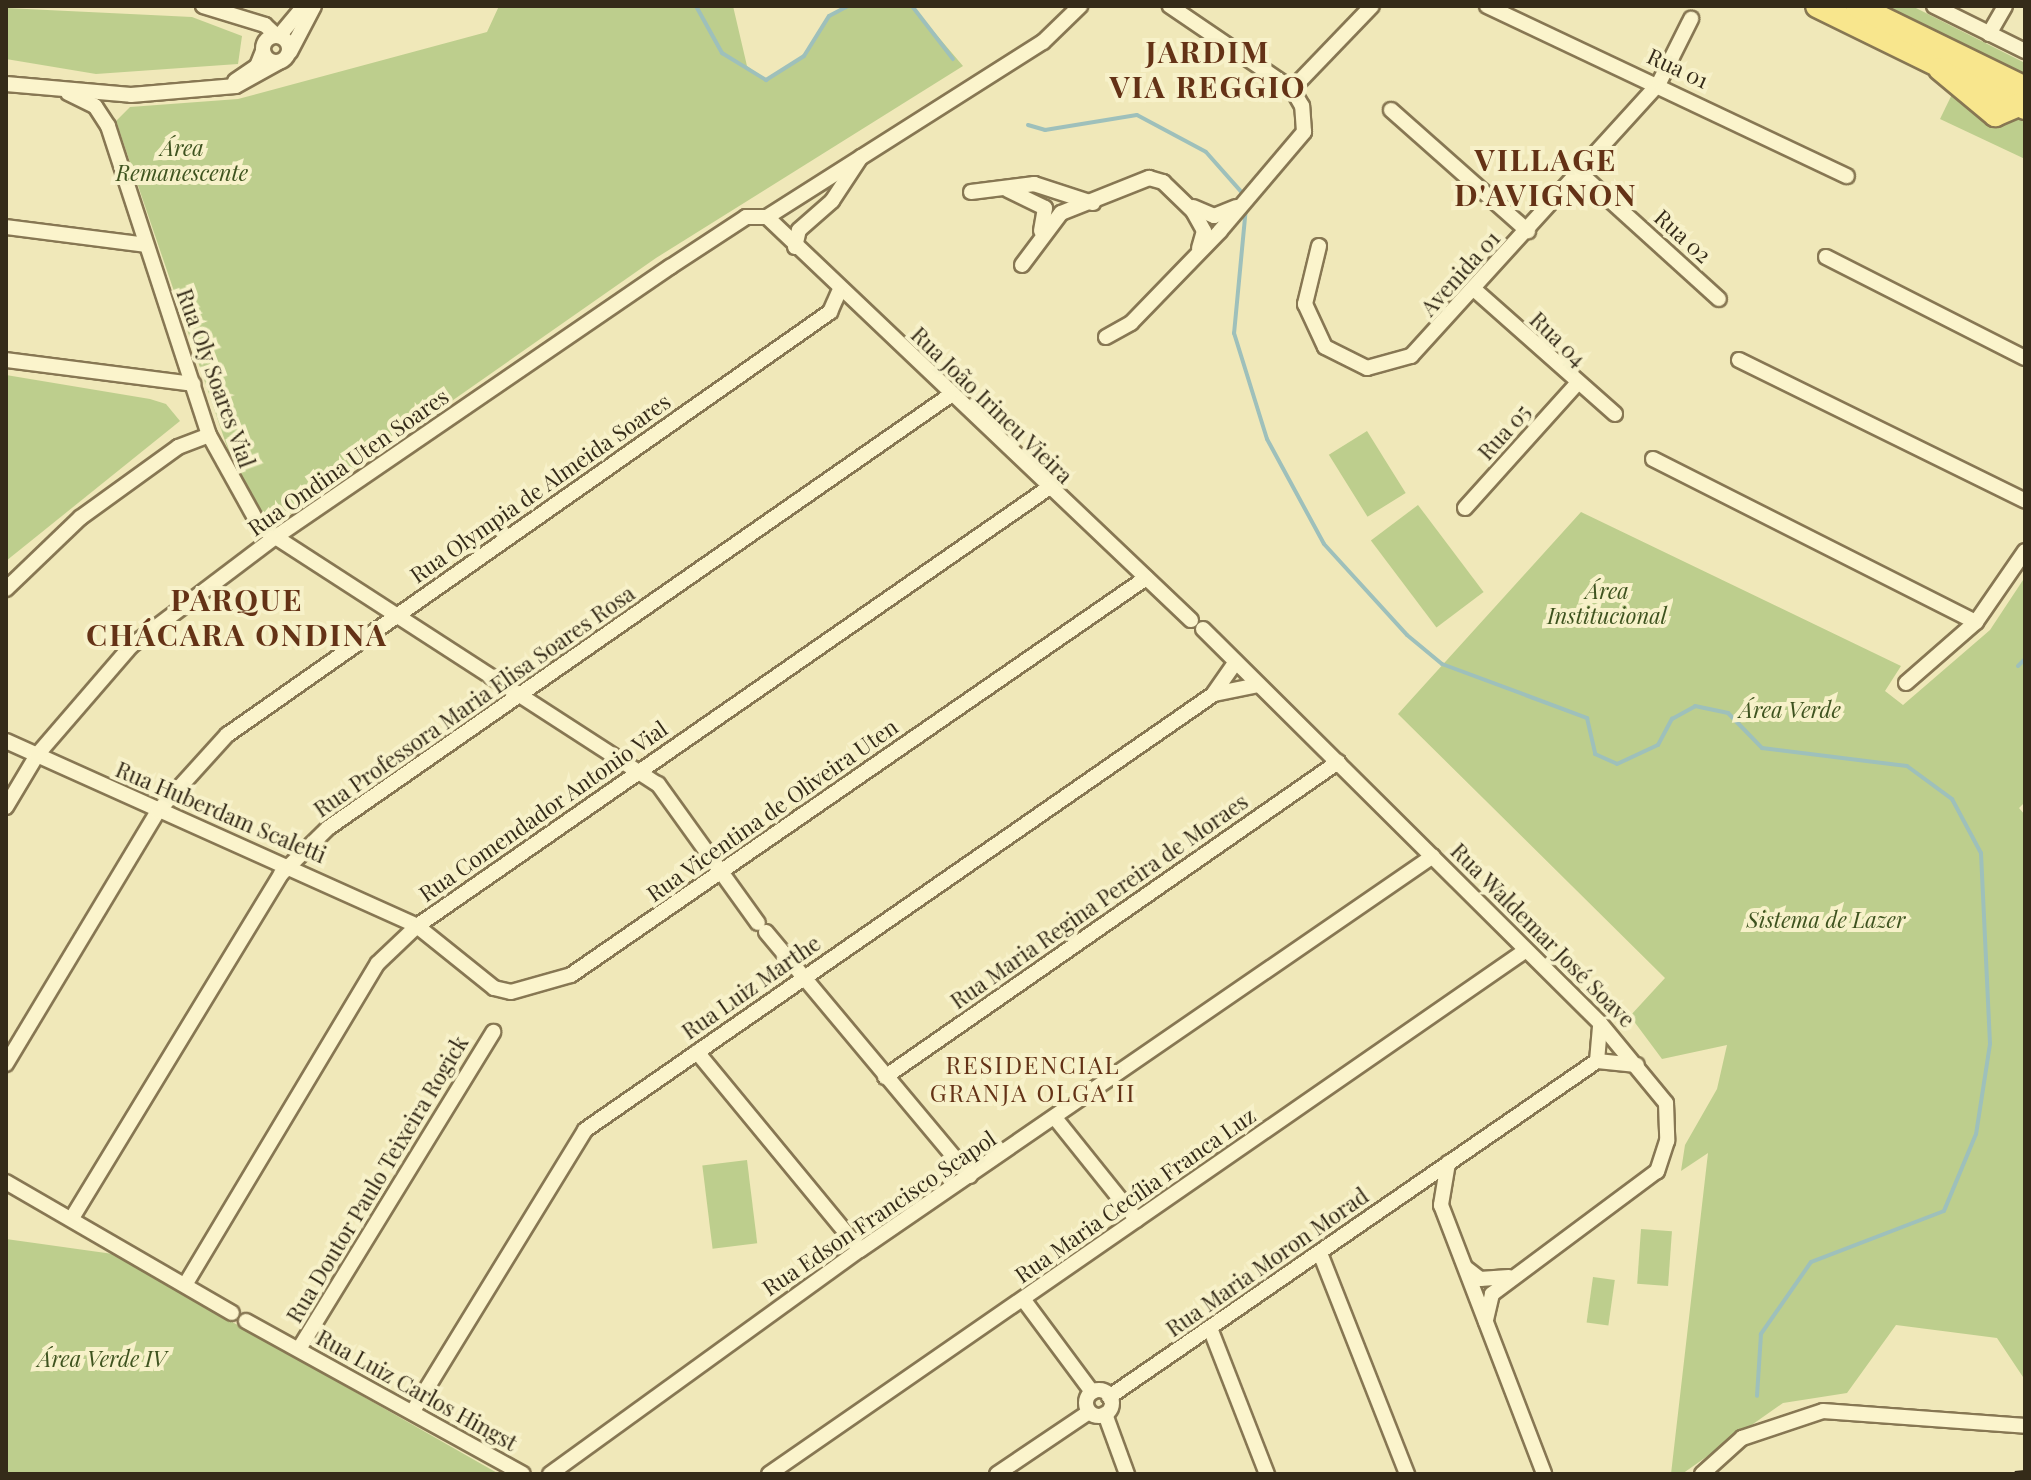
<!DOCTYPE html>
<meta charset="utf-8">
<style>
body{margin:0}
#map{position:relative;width:2031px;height:1480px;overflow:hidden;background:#f0e8b9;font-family:"Playfair Display",serif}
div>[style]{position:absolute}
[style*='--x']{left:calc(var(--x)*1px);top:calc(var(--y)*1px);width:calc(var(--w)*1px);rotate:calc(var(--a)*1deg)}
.green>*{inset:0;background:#bdce8d;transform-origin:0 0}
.stream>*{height:4px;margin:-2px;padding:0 2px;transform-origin:2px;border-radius:2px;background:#9ec0bb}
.roads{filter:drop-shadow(2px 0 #877753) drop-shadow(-2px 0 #877753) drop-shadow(0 2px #877753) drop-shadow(0 -2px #877753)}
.minor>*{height:14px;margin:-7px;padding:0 7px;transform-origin:7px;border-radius:7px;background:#fbf4cc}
.minor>.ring{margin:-7px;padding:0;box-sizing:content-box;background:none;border:14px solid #fbf4cc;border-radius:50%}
.primary>*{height:22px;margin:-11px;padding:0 11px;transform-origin:11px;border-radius:11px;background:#f8e68d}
.rail>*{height:7px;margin-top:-3.5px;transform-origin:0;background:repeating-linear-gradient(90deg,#f7f1c9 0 12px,#352b19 0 24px);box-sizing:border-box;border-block:2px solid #352b19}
span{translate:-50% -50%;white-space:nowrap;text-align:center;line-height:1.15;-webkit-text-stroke:8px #f7f1c9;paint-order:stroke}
.street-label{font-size:22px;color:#352b19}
.park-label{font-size:22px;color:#3e531f;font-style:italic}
.neighbourhood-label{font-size:24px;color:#643216;letter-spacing:2px}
.district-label{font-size:30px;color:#643216;font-weight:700;letter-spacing:2px}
.frame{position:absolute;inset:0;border:8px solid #352b19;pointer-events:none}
</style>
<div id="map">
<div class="green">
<div style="clip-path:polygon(499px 6px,733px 6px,747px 66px,766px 80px,804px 56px,829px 16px,848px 6px,912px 6px,963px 66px,656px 258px,283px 519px,261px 518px,239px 482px,116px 121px,130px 107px,238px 99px,487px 32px)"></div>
<div style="clip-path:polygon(1874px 6px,1912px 6px,2025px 63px,2025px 80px)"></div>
<div style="clip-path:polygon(6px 8px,192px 17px,242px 36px,238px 64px,96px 74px,6px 59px)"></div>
<div style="clip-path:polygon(1957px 84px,2025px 117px,2025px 159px,1940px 119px)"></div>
<div style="clip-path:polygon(6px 375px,150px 399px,166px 404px,180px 421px,6px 561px)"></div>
<div style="left:1367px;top:431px;width:73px;height:45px;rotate:58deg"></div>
<div style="left:1418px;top:505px;width:109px;height:59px;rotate:53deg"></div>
<div style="clip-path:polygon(1581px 512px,1901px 666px,1885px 691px,1903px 705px,1990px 630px,2025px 577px,2025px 802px,2019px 808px,2025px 815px,2025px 1380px,1997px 1338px,1896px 1325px,1847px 1393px,1783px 1403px,1682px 1474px,1671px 1474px,1708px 1153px,1681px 1171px,1685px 1145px,1717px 1089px,1727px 1045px,1662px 1059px,1630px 1016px,1665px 978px,1398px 714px)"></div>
<div style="left:747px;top:1160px;width:84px;height:45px;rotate:83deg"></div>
<div style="left:1641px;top:1229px;width:31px;height:55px;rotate:4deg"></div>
<div style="clip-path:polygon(6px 1239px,113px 1254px,499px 1474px,6px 1474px)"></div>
<div style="left:1593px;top:1277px;width:22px;height:46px;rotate:8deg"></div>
</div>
<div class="stream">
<div style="--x:696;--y:6;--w:54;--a:61"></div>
<div style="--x:722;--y:53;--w:52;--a:31.5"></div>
<div style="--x:766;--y:80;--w:45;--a:-32.3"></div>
<div style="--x:804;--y:56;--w:47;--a:-58"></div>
<div style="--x:829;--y:16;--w:21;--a:-28"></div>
<div style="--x:912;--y:6;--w:67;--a:52.3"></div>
<div style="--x:1028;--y:125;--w:18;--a:16"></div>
<div style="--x:1045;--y:130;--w:93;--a:-9.3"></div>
<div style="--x:1137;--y:115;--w:78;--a:28.2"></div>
<div style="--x:1206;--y:152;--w:57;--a:48.5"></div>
<div style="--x:1246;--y:207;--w:127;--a:95.4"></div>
<div style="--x:1234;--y:333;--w:111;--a:72.7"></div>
<div style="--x:1267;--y:439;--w:119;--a:61.5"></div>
<div style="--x:1324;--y:544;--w:123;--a:47.6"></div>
<div style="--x:1407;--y:635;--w:45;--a:39.6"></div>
<div style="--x:1442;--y:664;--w:155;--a:20.4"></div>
<div style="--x:1587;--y:718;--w:37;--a:77"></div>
<div style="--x:1595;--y:754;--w:24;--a:24"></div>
<div style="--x:1617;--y:764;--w:45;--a:-24.9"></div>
<div style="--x:1658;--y:745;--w:30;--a:-62"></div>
<div style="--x:1672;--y:719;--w:26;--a:-29"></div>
<div style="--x:1695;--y:706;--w:34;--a:12"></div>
<div style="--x:1728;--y:713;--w:49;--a:45.8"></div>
<div style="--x:1762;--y:748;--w:146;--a:7.1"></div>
<div style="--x:1907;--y:766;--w:56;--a:36.3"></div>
<div style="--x:1952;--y:799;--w:61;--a:61.8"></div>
<div style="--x:1981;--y:853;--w:191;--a:87.3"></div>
<div style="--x:1990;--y:1044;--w:91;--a:98.8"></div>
<div style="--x:1976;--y:1134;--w:83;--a:112.6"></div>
<div style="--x:1944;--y:1211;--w:142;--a:159"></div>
<div style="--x:1811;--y:1262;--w:88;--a:124.8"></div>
<div style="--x:1761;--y:1334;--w:62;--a:93.7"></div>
<div style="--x:2018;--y:666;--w:10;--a:-45"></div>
</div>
<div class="roads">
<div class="minor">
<div style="--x:203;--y:6;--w:65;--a:17"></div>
<div style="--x:265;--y:25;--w:16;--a:43"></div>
<div style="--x:1487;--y:6;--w:398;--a:25.3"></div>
<div style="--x:1934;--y:6;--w:102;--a:26.3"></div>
<div style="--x:1989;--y:34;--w:32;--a:-60"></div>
<div class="ring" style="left:263px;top:36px;width:12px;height:12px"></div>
<div style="--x:279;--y:36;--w:39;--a:-50"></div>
<div style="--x:290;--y:52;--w:52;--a:-62.4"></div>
<div style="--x:235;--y:81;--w:27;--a:-34"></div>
<div style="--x:257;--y:66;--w:16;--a:-68"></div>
<div style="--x:6;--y:84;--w:125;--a:5"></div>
<div style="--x:131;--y:95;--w:105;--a:-4.9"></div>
<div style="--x:236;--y:86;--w:49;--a:-29.2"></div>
<div style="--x:1292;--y:89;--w:115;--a:-46.1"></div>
<div style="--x:68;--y:93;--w:30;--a:26"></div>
<div style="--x:95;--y:106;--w:24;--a:57"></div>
<div style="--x:108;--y:126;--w:325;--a:71.9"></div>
<div style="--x:209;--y:435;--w:105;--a:61"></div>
<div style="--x:260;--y:527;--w:474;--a:32.9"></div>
<div style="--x:658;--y:784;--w:171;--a:54.3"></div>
<div style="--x:1391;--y:110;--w:183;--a:41.5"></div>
<div style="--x:1581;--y:174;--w:186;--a:42.2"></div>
<div style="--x:1008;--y:190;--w:41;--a:25.9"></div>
<div style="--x:1045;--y:208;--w:23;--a:100"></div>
<div style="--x:971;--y:192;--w:64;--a:-7.2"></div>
<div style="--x:1034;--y:184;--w:62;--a:17.9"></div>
<div style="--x:1193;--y:207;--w:23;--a:23"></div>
<div style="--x:1214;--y:216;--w:24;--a:-22"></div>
<div style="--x:767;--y:217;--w:585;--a:43.55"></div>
<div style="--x:767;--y:217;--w:327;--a:-32.4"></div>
<div style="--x:1043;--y:42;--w:52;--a:-44.2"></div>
<div style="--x:6;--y:227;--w:141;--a:7.3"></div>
<div style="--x:1319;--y:246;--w:60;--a:103.6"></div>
<div style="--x:1305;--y:304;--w:47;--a:65.1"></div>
<div style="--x:1325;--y:347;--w:47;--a:26.6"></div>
<div style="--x:1367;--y:368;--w:46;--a:-15.3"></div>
<div style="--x:1411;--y:356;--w:369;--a:-47.7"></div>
<div style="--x:1659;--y:83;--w:72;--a:-63.4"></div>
<div style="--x:795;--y:247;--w:17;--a:-77"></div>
<div style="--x:799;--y:230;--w:44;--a:-41.3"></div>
<div style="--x:832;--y:201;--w:53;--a:-56.6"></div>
<div style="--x:1826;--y:257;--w:223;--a:26.9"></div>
<div style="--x:1022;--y:265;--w:65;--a:-53.1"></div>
<div style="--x:1061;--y:213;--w:95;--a:-21.7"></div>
<div style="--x:1149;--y:178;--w:15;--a:16"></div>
<div style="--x:1163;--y:182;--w:42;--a:44"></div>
<div style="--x:1193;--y:211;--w:23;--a:61"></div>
<div style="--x:1204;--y:231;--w:18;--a:106"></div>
<div style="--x:1475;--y:290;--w:187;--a:41.5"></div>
<div style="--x:1106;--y:337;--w:29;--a:-29"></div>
<div style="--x:1131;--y:323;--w:128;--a:-45.9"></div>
<div style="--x:1220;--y:231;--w:130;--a:-49.7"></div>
<div style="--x:1304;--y:132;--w:26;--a:-94"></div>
<div style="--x:1302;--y:106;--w:20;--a:-120"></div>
<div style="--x:1292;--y:89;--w:148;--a:-145.8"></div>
<div style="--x:6;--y:360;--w:189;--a:7.3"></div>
<div style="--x:1739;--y:360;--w:319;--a:26.2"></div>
<div style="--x:1653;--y:459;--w:362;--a:26.8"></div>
<div style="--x:1465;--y:508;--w:164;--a:-48"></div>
<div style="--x:6;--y:589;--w:103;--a:-43.8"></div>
<div style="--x:80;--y:518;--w:121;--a:-35.9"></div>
<div style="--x:178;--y:447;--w:33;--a:-21"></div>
<div style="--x:1203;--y:629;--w:559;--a:44.78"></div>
<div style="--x:1600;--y:1023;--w:104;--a:50.5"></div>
<div style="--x:1666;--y:1103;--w:38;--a:88"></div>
<div style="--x:1667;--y:1141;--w:32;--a:108"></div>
<div style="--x:1657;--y:1171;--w:206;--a:143.3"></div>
<div style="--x:1492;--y:1294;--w:28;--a:103"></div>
<div style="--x:1906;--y:683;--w:93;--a:-41.1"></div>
<div style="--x:1976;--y:622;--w:86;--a:-55.4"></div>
<div style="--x:1214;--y:693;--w:38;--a:-55"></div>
<div style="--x:6;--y:741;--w:451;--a:24.2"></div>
<div style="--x:417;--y:926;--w:99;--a:38.8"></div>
<div style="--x:494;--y:988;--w:17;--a:13"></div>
<div style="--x:511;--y:992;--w:62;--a:-15.8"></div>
<div style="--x:571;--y:975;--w:699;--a:-34.62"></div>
<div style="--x:6;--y:807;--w:61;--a:-59.2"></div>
<div style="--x:37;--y:755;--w:144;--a:-49.2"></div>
<div style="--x:131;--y:646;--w:179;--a:-37.1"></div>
<div style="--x:274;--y:538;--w:480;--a:-34.4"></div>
<div style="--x:670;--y:267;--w:91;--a:-33.3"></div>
<div style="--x:746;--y:217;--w:21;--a:0"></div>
<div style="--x:766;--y:932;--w:318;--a:50.1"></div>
<div style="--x:697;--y:1052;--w:256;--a:50.5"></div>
<div style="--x:1597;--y:1061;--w:38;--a:-85"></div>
<div style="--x:6;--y:1064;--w:295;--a:-59"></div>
<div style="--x:158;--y:811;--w:103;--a:-47.8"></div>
<div style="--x:227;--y:735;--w:737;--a:-35.05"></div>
<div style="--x:830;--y:312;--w:24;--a:-66"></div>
<div style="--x:885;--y:1077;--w:552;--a:-34.81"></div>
<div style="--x:1056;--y:1119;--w:129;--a:51.3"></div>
<div style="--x:1448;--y:1163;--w:43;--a:99.5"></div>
<div style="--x:1441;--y:1205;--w:288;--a:69"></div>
<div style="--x:6;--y:1182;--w:261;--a:30.1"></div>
<div style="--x:72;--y:1218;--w:403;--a:-58.7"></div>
<div style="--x:281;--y:874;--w:66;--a:-44.4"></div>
<div style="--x:328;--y:828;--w:756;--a:-34.82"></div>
<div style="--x:1320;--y:1253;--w:238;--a:68.5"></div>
<div style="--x:1466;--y:1268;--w:18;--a:38"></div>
<div style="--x:1480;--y:1279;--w:29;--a:-4"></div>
<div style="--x:185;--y:1285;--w:375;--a:-59.1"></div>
<div style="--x:378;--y:963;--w:54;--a:-43.5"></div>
<div style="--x:417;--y:926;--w:767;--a:-34.75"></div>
<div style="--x:1023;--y:1299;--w:116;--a:53.4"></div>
<div style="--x:246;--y:1321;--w:316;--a:28.9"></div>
<div style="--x:1210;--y:1328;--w:157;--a:68.7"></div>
<div style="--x:299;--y:1349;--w:372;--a:-58.5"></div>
<div class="ring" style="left:1086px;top:1390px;width:12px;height:12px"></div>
<div style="--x:1109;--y:1397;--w:592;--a:-34.55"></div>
<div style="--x:1597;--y:1061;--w:40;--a:5.7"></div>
<div style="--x:413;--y:1411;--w:329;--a:-58.5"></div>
<div style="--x:585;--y:1130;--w:765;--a:-34.73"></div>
<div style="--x:1214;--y:694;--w:45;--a:-11.6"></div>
<div style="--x:1105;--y:1414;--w:64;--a:69.9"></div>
<div style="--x:550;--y:1474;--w:382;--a:-35.9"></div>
<div style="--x:860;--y:1250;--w:695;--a:-34.51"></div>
<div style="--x:769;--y:1474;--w:919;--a:-34.68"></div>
<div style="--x:997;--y:1474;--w:111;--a:-34"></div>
<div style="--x:1702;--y:1474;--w:54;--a:-42"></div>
<div style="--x:1742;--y:1438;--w:85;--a:-18.4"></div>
<div style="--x:1823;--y:1411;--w:203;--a:4.2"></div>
</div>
<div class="primary">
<div style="--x:1817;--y:6;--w:232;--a:26.1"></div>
<div style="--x:1857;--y:6;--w:187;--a:26"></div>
<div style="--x:1940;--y:69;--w:72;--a:39.9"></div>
<div style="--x:1995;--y:115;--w:26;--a:-23"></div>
</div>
</div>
<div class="rail">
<div style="--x:2015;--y:1474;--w:10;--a:-6"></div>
</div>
<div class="street-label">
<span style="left:1678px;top:68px;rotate:25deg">Rua 01</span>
<span style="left:1683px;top:236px;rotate:42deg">Rua 02</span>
<span style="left:1460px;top:273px;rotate:-48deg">Avenida 01</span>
<span style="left:1558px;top:339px;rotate:44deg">Rua 04</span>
<span style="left:216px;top:378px;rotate:70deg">Rua Oly Soares Vial</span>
<span style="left:992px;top:405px;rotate:44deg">Rua João Irineu Vieira</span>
<span style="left:1504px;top:432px;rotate:-48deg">Rua 05</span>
<span style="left:348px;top:462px;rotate:-35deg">Rua Ondina Uten Soares</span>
<span style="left:540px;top:488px;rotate:-35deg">Rua Olympia de Almeida Soares</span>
<span style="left:474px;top:701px;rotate:-35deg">Rua Professora Maria Elisa Soares Rosa</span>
<span style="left:772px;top:810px;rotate:-35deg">Rua Vicentina de Oliveira Uten</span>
<span style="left:543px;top:811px;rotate:-35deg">Rua Comendador Antonio Vial</span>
<span style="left:221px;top:812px;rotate:23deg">Rua Huberdam Scaletti</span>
<span style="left:1099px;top:901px;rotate:-35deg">Rua Maria Regina Pereira de Moraes</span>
<span style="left:1543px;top:935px;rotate:45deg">Rua Waldemar José Soave</span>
<span style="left:751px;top:987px;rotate:-35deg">Rua Luiz Marthe</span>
<span style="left:377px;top:1179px;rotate:-59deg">Rua Doutor Paulo Teixeira Rogick</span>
<span style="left:1135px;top:1195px;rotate:-35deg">Rua Maria Cecília Franca Luz</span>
<span style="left:879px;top:1213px;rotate:-34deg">Rua Edson Francisco Scapol</span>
<span style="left:1267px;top:1262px;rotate:-35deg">Rua Maria Moron Morad</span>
<span style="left:417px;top:1390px;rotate:29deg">Rua Luiz Carlos Hingst</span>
</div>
<div class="park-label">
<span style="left:182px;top:160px">Área<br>Remanescente</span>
<span style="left:1607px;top:603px">Área<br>Institucional</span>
<span style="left:1790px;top:710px">Área Verde</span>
<span style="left:1826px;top:920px">Sistema de Lazer</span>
<span style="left:102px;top:1359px">Área Verde IV</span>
</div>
<div class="neighbourhood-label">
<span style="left:1033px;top:1079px">RESIDENCIAL<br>GRANJA OLGA II</span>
</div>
<div class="district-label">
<span style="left:1208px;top:68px">JARDIM<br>VIA REGGIO</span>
<span style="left:1546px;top:176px">VILLAGE<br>D'AVIGNON</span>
<span style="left:237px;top:616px">PARQUE<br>CHÁCARA ONDINA</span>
</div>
<div class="frame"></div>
</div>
